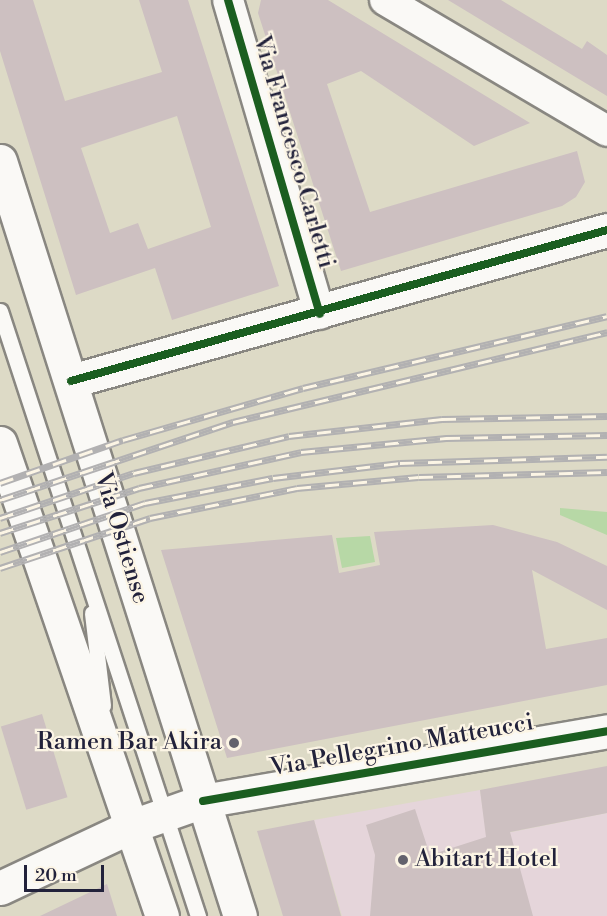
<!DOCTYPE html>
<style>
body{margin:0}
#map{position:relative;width:607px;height:916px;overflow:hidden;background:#dddac6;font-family:"Libre Bodoni",serif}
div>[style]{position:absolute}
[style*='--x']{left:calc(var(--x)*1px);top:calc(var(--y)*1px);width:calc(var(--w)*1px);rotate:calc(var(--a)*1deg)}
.built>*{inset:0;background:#e5d5da}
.green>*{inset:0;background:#b7d8a6}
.building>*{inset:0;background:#cdc0c1;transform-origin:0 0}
.roads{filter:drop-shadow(2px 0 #898781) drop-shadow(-2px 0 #898781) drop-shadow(0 2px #898781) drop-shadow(0 -2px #898781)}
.service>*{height:15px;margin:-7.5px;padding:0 7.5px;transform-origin:7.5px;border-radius:7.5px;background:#faf9f6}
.minor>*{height:30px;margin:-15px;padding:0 15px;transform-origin:15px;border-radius:15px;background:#faf9f6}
.tertiary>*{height:33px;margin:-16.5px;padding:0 16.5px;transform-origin:16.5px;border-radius:16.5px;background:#faf9f6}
.secondary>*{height:33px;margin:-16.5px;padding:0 16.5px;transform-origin:16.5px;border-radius:16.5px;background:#faf9f6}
.rail>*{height:7px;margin-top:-3.5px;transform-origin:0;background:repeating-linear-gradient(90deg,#fcf5e5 0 14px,#b2b1b2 0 28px);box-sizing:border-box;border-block:2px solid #b2b1b2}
.cycleway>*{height:8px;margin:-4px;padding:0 4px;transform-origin:4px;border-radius:4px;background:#1b5e20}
.dots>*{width:16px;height:16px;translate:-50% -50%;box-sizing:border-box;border:3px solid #fcf5e5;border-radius:50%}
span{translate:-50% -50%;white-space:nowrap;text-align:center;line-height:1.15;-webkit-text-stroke:4.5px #fcf5e5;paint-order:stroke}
.street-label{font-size:24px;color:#22223b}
.poi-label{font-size:24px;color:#22223b}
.right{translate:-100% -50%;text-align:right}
.left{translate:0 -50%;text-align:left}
.scale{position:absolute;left:24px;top:865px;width:80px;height:27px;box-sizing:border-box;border:3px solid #22223b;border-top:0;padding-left:8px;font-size:18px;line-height:21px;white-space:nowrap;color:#22223b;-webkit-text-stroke:4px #fcf5e5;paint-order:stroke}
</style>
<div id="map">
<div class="built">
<div style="clip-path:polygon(480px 790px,487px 837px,607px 813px,607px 916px,342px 916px,314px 820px)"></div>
</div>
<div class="green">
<div style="clip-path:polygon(560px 508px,607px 512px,607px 535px,560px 515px)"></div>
<div style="clip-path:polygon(370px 536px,375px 562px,342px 568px,336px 538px)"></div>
</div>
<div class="building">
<div style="clip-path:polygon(evenodd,0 0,33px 0,65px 101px,162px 72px,139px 0,188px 0,279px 286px,172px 320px,155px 268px,76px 295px,0 51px,0 0,177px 116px,211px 227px,148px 249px,138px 223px,110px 233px,81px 148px,177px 116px)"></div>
<div style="clip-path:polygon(261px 0,328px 0,530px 123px,474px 146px,361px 71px,327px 84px,370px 212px,577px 151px,585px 182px,576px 197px,562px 206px,341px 271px,258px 13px)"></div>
<div style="clip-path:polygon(448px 0,501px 0,582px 49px,587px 41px,607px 55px,607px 96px)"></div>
<div style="clip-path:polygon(493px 525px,557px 542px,607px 566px,607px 610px,532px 570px,546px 649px,607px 638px,607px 685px,227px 758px,161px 550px,332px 535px,339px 573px,380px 565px,374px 532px)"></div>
<div style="left:42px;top:714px;width:87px;height:43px;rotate:73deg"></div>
<div style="clip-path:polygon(607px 766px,607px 813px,510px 832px,533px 916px,370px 916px,375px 855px,366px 825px,415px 809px,430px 855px,486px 837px,480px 790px)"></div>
<div style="clip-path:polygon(314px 820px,341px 916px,283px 916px,257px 831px)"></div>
<div style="clip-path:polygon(107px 884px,117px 916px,40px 916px)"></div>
</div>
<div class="roads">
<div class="service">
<div style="--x:0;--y:311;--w:637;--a:71.88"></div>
<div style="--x:92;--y:613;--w:93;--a:83.2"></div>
</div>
<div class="minor">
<div style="--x:228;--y:0;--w:327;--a:73.7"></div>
<div style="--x:385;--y:0;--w:258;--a:30.5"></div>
</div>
<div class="tertiary">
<div style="--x:71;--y:381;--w:557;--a:-15.73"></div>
<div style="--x:203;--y:801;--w:410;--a:-9.8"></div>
</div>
<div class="secondary">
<div style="--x:0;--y:161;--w:792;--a:72.37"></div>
<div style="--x:0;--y:443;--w:500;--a:71.1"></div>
<div style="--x:0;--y:888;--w:146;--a:-25.2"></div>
<div style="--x:132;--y:826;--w:75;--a:-19.4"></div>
</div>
</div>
<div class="rail">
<div style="--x:0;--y:483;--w:130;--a:-19.3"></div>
<div style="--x:123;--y:440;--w:187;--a:-16.1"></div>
<div style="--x:303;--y:388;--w:312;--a:-13.3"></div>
<div style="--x:0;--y:500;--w:246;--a:-18.5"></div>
<div style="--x:233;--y:422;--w:385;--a:-13.5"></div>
<div style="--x:0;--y:518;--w:141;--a:-18.6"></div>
<div style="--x:134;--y:473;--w:159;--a:-13.4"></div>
<div style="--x:289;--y:436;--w:154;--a:-6.3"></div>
<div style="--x:442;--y:419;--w:165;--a:-1"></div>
<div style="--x:0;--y:533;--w:146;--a:-17.9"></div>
<div style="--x:139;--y:488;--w:166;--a:-12.5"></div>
<div style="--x:301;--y:452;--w:146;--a:-5.5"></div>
<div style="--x:446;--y:438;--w:161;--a:-1.1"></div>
<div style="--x:0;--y:552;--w:153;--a:-18.7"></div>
<div style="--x:145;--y:503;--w:130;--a:-11.1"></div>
<div style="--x:273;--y:478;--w:128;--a:-6.7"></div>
<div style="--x:400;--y:463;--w:207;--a:-1.7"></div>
<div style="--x:0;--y:568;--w:158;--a:-18.4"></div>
<div style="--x:150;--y:518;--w:150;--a:-11.5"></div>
<div style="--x:297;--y:488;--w:122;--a:-5.2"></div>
<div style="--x:419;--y:477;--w:188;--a:-1.5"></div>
</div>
<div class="cycleway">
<div style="--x:228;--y:0;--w:327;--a:73.7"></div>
<div style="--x:71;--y:381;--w:557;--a:-15.73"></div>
<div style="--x:203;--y:801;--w:410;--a:-9.8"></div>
</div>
<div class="dots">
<div style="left:234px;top:743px;background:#63626c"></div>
<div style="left:403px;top:860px;background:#63626c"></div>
</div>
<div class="street-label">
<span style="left:293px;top:152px;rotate:74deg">Via Francesco Carletti</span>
<span style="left:121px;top:538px;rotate:73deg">Via Ostiense</span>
<span style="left:402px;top:746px;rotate:-10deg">Via Pellegrino Matteucci</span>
</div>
<div class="poi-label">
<span class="right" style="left:222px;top:743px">Ramen Bar Akira</span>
<span class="left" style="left:415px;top:860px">Abitart Hotel</span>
</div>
<div class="scale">20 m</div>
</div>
